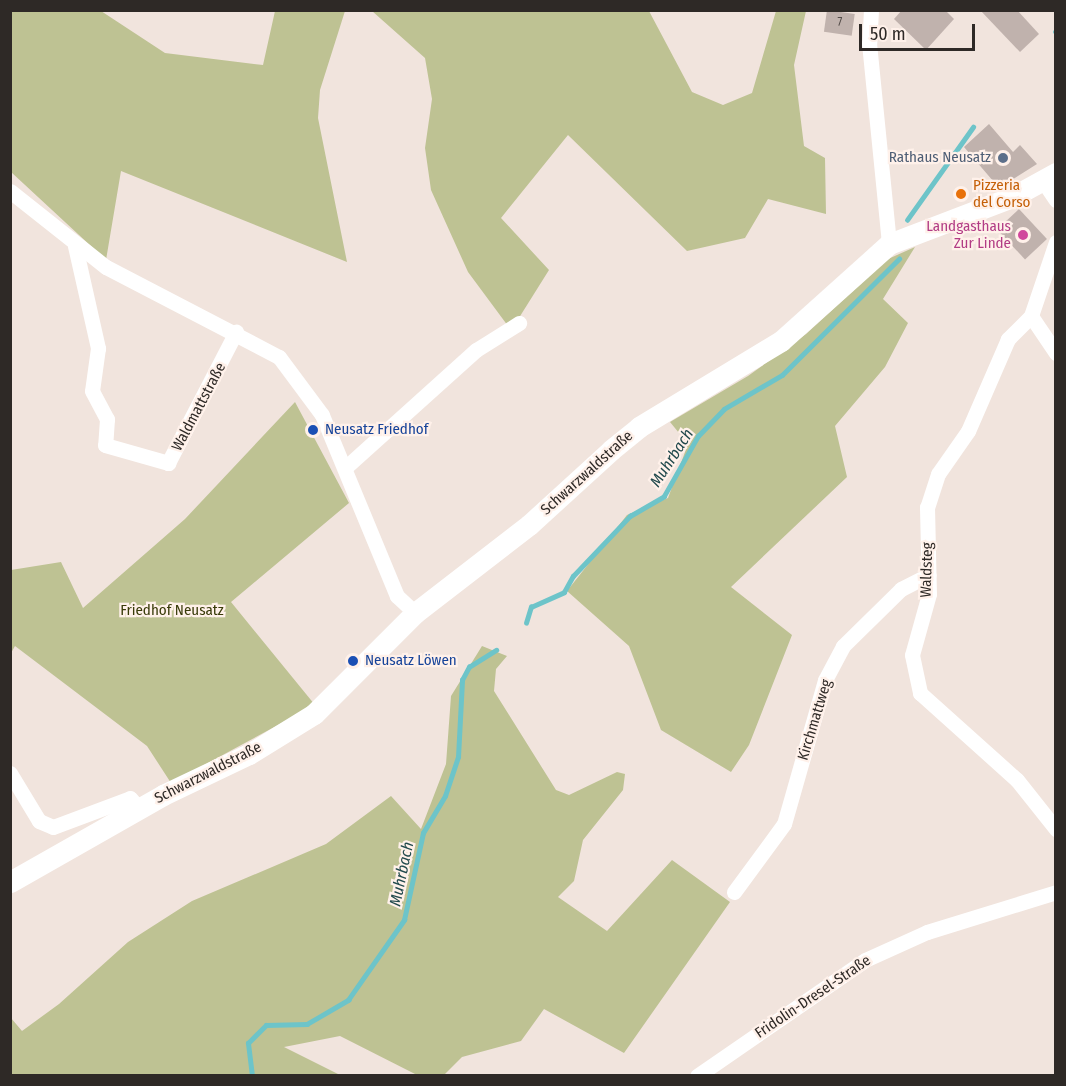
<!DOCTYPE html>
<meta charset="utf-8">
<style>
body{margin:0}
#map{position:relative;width:1066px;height:1086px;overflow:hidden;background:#f1e4dd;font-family:"Fira Sans Condensed",sans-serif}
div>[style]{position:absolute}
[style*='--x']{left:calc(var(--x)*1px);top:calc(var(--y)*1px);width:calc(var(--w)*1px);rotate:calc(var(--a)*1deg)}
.green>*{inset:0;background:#bec293}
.stream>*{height:4.5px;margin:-2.25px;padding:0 2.25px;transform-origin:2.25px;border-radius:2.25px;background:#6dc4c9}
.building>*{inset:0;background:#c0b2ad;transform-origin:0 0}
.minor>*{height:15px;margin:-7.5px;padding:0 7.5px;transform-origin:7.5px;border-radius:7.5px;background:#fff}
.secondary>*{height:21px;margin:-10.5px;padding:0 10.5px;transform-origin:10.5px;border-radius:10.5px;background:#fff}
.dots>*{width:16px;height:16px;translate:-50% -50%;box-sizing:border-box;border:3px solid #fff1ea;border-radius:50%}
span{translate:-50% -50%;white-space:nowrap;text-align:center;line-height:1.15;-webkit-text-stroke:4.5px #fff1ea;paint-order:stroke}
.number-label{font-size:12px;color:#524b48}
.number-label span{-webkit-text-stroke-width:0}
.service-label{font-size:15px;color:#4e5e75}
.right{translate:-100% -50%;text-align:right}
.food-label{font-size:15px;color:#c56008}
.left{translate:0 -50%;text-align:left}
.hotel-label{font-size:15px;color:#b23c85}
.street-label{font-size:15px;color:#2e2926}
.transit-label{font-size:15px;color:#164399}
.park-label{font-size:15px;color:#393b09}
.water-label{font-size:16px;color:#224a4d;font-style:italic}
.frame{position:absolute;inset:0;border:12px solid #2e2926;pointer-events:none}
.scale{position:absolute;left:859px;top:24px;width:116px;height:27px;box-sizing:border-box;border:3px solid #2e2926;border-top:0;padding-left:8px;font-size:18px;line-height:21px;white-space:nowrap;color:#2e2926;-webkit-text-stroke:4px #fff1ea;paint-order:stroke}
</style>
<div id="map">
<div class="green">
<div style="clip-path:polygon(10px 11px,101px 11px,165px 53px,263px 65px,275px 11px,345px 11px,320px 90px,318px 118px,347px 262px,121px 171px,106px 260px,11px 172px)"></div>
<div style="clip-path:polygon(372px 11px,649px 11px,692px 92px,723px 105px,752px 93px,776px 11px,806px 11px,794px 65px,804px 146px,825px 158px,826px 214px,768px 199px,745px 238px,687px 251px,568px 135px,501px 218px,549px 270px,517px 321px,508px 326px,468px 272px,431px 190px,425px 148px,432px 99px,425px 58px)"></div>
<div style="clip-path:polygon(915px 247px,883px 299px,908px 323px,885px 367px,835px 426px,847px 477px,731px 587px,792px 635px,749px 745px,731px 772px,661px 730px,629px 646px,567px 591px,627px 515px,668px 498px,688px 444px,670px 422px,748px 376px,806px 334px,888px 259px)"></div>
<div style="clip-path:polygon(295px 402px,349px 503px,231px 602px,315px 705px,171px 783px,147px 746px,15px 646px,11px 653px,11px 570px,61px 562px,83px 608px,185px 519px)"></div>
<div style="clip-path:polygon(482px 646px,507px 656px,496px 669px,494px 691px,556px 790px,569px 795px,617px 772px,625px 774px,623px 790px,583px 840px,574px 881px,558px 897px,607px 931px,672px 860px,730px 902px,624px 1053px,544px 1009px,521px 1041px,462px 1057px,444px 1075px,417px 1075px,340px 1036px,284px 1047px,340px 1075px,11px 1075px,11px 1018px,22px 1031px,59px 1004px,128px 942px,192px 901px,326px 844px,391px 796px,421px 829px,446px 764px,451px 696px)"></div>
</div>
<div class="stream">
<div style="--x:1055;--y:32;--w:1;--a:0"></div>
<div style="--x:907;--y:220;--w:114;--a:-54.6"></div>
<div style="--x:526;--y:623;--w:17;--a:-73"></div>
<div style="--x:531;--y:607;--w:36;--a:-24"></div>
<div style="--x:564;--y:592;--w:18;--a:-61"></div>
<div style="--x:573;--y:576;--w:83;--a:-46.5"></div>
<div style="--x:630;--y:516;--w:39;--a:-30"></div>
<div style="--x:664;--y:496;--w:69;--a:-60.5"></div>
<div style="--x:698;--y:436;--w:37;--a:-46"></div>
<div style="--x:724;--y:409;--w:67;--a:-30.4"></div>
<div style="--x:782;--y:375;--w:165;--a:-44.8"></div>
<div style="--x:252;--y:1076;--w:33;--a:-97"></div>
<div style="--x:248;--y:1043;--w:25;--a:-45"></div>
<div style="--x:266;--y:1025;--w:41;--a:-1.4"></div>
<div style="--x:307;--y:1024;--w:48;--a:-30.3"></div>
<div style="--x:348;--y:1000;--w:98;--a:-55"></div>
<div style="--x:404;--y:920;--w:89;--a:-77.7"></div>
<div style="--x:423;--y:833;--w:43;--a:-59.3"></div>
<div style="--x:445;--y:796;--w:41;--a:-71.6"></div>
<div style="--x:458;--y:757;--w:77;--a:-87"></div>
<div style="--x:462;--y:680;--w:15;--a:-62"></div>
<div style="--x:469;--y:667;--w:32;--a:-32"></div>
</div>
<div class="building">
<div style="left:827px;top:10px;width:28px;height:22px;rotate:8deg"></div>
<div style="clip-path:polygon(902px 10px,945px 10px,954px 19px,926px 50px,894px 19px)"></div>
<div style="clip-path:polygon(980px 10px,1017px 10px,1039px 34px,1020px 52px)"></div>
<div style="clip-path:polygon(989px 124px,1013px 152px,1020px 145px,1037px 164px,999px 188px,964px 147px)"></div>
<div style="left:1019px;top:209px;width:41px;height:30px;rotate:47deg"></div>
</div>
<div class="minor">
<div style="--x:871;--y:10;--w:33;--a:93"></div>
<div style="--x:869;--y:43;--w:202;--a:84.3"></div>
<div style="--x:1043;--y:181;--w:23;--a:56"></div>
<div style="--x:10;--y:191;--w:122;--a:38.4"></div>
<div style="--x:106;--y:267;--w:195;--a:27.5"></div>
<div style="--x:279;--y:357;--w:72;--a:53.4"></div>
<div style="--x:322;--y:415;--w:196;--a:67.5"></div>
<div style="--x:397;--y:596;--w:25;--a:43"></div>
<div style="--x:1056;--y:242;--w:78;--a:108.7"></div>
<div style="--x:1031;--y:316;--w:33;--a:135"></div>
<div style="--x:1008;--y:339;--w:100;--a:113.5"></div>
<div style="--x:968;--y:431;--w:52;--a:124.9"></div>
<div style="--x:938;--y:474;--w:35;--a:108"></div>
<div style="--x:927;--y:507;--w:87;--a:88.7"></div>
<div style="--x:929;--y:594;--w:63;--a:105.6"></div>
<div style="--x:912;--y:655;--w:39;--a:78"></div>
<div style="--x:920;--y:693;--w:130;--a:41.9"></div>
<div style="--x:1017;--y:780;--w:63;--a:51.5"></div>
<div style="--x:75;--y:246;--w:105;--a:77.3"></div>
<div style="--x:98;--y:348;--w:43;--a:97.9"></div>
<div style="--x:92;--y:391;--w:32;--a:62"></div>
<div style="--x:107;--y:419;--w:26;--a:94"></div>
<div style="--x:105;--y:445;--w:66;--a:15.9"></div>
<div style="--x:168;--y:463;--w:148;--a:-62.6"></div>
<div style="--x:1031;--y:316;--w:45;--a:56"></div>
<div style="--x:346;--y:467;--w:175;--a:-42"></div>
<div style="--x:476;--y:350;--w:51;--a:-32.1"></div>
<div style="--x:10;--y:773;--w:56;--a:58.9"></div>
<div style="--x:39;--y:821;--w:15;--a:23"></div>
<div style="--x:53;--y:827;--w:82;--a:-20.6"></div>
<div style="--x:130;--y:798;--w:13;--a:48"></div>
<div style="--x:734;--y:892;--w:84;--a:-53.7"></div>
<div style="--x:784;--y:824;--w:150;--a:-74.1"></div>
<div style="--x:825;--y:680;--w:38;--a:-62"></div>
<div style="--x:843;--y:646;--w:81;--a:-44.5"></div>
<div style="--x:901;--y:589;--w:31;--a:-27"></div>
<div style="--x:697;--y:1076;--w:204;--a:-34.6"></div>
<div style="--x:865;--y:960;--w:68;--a:-24.3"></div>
<div style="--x:927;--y:932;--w:135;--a:-17.2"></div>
</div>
<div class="secondary">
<div style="--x:10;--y:882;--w:176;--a:-29.6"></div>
<div style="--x:163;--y:795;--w:95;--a:-25.5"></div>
<div style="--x:249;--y:754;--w:76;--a:-31.6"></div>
<div style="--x:314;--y:714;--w:143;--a:-45"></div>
<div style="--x:415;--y:613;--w:144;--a:-37.7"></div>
<div style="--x:529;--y:525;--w:111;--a:-42.4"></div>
<div style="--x:611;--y:450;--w:36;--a:-39"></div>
<div style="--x:639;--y:427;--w:166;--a:-31.2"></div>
<div style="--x:781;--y:341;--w:145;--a:-41.9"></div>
<div style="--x:889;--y:244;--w:132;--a:-20.9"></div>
<div style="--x:1012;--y:197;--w:50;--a:-28.6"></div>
</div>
<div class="dots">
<div style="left:1003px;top:158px;background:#5c6f8a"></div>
<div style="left:961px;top:194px;background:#e8710a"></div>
<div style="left:1023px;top:235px;background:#d1479c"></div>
<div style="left:313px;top:430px;background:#1a4fb4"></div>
<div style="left:353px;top:661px;background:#1a4fb4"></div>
</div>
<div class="number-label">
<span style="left:840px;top:23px">7</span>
</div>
<div class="service-label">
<span class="right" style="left:991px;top:158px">Rathaus Neusatz</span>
</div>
<div class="food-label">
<span class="left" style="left:973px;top:194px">Pizzeria<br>del Corso</span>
</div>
<div class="hotel-label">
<span class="right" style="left:1011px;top:235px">Landgasthaus<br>Zur Linde</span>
</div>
<div class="street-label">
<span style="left:199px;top:407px;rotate:-62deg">Waldmattstraße</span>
<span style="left:587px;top:473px;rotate:-42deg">Schwarzwaldstraße</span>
<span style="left:927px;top:570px;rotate:-88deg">Waldsteg</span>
<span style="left:815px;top:720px;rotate:-73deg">Kirchmattweg</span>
<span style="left:208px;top:773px;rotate:-27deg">Schwarzwaldstraße</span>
<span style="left:813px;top:997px;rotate:-34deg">Fridolin-Dresel-Straße</span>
</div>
<div class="transit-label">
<span class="left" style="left:325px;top:430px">Neusatz Friedhof</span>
<span class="left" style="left:365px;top:661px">Neusatz Löwen</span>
</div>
<div class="park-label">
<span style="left:172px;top:611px">Friedhof Neusatz</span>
</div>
<div class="water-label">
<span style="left:672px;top:458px;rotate:-57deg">Muhrbach</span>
<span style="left:402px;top:874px;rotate:-78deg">Muhrbach</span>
</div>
<div class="frame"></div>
<div class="scale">50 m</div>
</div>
